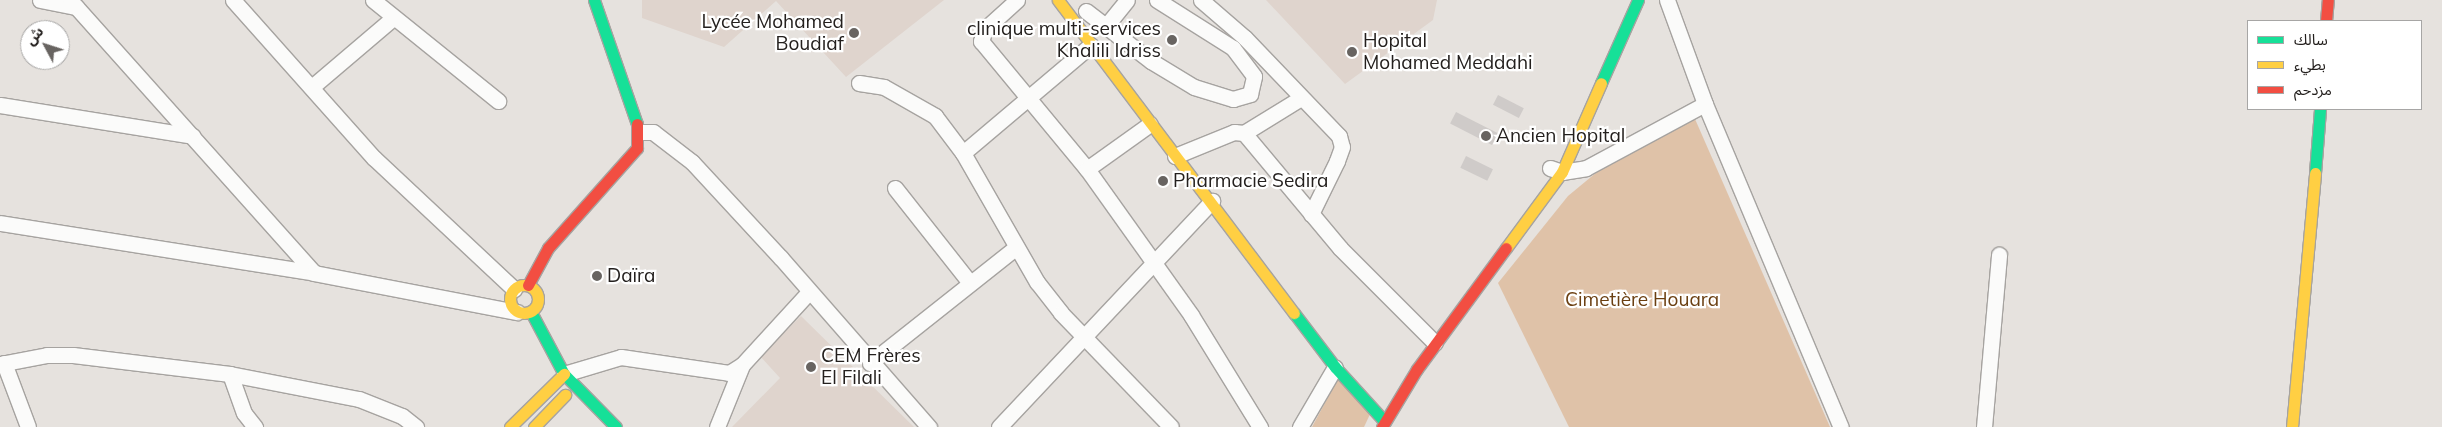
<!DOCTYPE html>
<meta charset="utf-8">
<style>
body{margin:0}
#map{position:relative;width:2442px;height:427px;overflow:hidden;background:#e6e2de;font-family:Mulish,"Noto Sans Arabic",sans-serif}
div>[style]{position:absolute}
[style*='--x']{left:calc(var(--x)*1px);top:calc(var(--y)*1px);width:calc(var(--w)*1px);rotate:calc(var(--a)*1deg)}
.built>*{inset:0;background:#dfd4cd}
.green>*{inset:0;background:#dfc2a8}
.building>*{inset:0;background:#cfcbc9;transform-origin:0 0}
.roads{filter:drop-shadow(1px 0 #a6a3a0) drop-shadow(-1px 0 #a6a3a0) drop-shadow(0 1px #a6a3a0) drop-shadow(0 -1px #a6a3a0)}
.street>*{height:15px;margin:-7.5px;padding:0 7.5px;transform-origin:7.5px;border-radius:7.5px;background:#fbfbfa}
.fast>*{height:11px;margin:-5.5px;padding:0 5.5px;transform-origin:5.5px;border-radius:5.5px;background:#16e098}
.slow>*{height:11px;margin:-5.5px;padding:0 5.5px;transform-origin:5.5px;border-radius:5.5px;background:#ffcf43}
.slow>.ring{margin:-5.5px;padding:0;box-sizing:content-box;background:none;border:11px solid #ffcf43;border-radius:50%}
.jam>*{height:11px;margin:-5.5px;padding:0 5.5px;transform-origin:5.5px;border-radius:5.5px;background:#f24e42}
.dots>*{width:14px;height:14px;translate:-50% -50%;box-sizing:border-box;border:2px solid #fff;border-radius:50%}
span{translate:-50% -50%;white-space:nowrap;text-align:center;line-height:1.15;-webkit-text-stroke:4.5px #fff;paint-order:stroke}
.poi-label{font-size:19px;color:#24201e}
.right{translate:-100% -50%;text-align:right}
.left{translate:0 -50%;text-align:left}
.park-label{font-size:19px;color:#6b3f11}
.legend{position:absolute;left:2247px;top:20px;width:175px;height:90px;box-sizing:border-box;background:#fff;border:1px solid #a7a6a5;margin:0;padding:6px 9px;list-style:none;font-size:15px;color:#24201e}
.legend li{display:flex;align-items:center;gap:10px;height:25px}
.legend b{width:25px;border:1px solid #a7a6a5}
.north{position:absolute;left:20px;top:20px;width:50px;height:50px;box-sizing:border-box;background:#fff;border:1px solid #a7a6a5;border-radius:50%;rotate:310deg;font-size:14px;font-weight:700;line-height:20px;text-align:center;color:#24201e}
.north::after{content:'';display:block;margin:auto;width:18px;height:22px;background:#686461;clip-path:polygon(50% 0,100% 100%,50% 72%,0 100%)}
</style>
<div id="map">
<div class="built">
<div style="clip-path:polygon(642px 0,944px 0,846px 77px,776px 1px,724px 47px,642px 18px)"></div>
<div style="clip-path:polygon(1266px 0,1437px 0,1433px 20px,1345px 84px)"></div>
<div style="clip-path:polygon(801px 316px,914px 427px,732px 427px,780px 378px,760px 356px)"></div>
</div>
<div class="green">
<div style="clip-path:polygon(1695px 119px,1830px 427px,1569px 427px,1498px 283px,1568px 196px,1597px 172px)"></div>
<div style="clip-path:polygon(1340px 375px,1372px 410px,1364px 427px,1312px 427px)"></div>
</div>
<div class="building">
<div style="left:1498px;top:95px;width:29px;height:11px;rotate:27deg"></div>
<div style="left:1456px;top:112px;width:47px;height:13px;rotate:27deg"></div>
<div style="left:1466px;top:156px;width:30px;height:13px;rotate:26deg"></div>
</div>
<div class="roads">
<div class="street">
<div style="--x:40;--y:0;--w:37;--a:11"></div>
<div style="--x:70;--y:0;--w:366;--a:48.2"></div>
<div style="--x:233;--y:0;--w:212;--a:48.3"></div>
<div style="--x:374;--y:158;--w:192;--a:43.1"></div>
<div style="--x:373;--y:0;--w:161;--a:38.9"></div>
<div style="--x:1017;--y:0;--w:43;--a:137.8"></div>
<div style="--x:985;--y:29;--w:13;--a:108"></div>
<div style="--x:981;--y:41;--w:166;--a:50.4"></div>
<div style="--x:1087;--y:169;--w:179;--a:54.5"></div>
<div style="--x:1191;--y:315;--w:132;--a:58.4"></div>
<div style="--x:1201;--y:0;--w:58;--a:40.8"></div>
<div style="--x:1245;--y:38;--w:136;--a:46.2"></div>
<div style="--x:1339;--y:136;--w:11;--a:75"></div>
<div style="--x:1342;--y:147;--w:15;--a:110"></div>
<div style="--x:1337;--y:161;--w:59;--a:116.1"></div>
<div style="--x:1667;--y:0;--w:111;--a:69.9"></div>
<div style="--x:1705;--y:104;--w:350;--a:67.2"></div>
<div style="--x:1086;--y:11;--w:82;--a:37.6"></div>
<div style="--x:1151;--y:61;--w:50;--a:31.2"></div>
<div style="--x:1194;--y:87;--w:41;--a:17.1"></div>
<div style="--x:1233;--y:99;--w:18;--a:-16"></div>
<div style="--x:1250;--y:94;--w:18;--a:-77"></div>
<div style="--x:1254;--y:76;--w:35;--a:-127"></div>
<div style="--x:1233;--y:48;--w:90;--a:-147.7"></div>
<div style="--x:1106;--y:26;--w:33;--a:-51"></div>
<div style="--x:859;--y:83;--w:25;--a:9"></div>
<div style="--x:884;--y:87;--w:59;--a:29.6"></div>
<div style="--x:935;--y:116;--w:46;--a:52.9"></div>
<div style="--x:963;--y:153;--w:149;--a:60.2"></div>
<div style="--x:1037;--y:282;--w:39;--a:52"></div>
<div style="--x:1061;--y:313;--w:158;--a:46"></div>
<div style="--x:313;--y:86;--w:105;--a:-40.4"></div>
<div style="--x:0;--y:105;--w:195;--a:9.1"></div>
<div style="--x:639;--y:132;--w:14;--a:0"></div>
<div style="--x:653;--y:132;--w:49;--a:37.6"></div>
<div style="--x:692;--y:162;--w:131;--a:47.2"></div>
<div style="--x:781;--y:258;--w:225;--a:48.8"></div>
<div style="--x:1244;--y:133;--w:67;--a:-31.6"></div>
<div style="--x:963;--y:153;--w:167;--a:-40.2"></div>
<div style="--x:1175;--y:156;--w:64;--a:-22.1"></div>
<div style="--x:1234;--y:132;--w:10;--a:6"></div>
<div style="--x:1244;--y:133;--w:150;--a:50.1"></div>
<div style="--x:1340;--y:248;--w:134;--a:45"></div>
<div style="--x:1550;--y:168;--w:13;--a:18"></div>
<div style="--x:1562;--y:172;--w:24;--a:-9"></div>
<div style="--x:1586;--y:168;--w:135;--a:-28.3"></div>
<div style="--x:1087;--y:169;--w:77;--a:-35.5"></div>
<div style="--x:895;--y:188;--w:121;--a:51.7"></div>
<div style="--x:0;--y:223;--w:318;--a:9"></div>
<div style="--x:314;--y:273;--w:207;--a:10.9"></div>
<div style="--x:4;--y:363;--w:68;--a:69.4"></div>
<div style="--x:870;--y:363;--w:185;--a:-38.4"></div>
<div style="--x:0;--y:364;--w:48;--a:-10.8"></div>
<div style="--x:47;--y:355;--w:26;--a:0"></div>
<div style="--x:73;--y:355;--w:158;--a:6.9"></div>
<div style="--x:230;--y:374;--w:131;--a:11"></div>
<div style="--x:359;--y:399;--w:46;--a:21.6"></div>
<div style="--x:402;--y:416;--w:18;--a:38"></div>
<div style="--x:230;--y:374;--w:41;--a:70.3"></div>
<div style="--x:244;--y:413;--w:18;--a:52"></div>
<div style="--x:564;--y:374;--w:59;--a:-16.6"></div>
<div style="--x:621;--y:357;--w:109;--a:8.4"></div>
<div style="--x:729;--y:373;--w:15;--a:-32"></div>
<div style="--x:742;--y:365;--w:99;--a:-47.5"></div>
<div style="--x:717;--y:427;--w:67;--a:-68"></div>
<div style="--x:999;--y:427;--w:311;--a:-46.7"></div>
<div style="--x:1300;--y:427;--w:69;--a:-59.7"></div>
<div style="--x:1984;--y:427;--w:173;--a:-85"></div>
</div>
<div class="fast">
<div style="--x:594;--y:0;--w:131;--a:70.9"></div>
<div style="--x:1601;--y:83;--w:91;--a:-66"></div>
<div style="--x:2315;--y:173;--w:64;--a:-85.5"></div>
<div style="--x:531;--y:312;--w:70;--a:62"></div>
<div style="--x:564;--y:374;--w:74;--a:45.5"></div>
<div style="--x:1294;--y:313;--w:68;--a:52.8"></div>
<div style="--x:1335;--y:367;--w:74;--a:47.7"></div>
</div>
<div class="slow">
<div style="--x:1058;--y:0;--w:392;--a:53"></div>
<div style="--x:1506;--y:248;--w:94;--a:-53.6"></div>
<div style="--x:1562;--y:172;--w:97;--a:-66.3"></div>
<div class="ring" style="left:510px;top:285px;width:17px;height:17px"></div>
<div style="--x:510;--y:427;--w:76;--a:-44.5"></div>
<div style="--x:534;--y:427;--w:45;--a:-45.9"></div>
<div style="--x:2292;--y:427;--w:255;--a:-84.8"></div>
</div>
<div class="jam">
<div style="--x:2326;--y:21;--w:21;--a:-85"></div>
<div style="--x:528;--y:285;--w:42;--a:-61.6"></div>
<div style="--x:548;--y:248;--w:134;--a:-48.3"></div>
<div style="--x:637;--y:148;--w:24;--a:-90"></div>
<div style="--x:1382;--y:427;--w:68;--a:-58.9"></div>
<div style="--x:1417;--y:369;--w:150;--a:-53.7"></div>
</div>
</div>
<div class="dots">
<div style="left:854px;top:33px;background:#686461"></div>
<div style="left:1172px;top:40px;background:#686461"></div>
<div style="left:1352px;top:52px;background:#686461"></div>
<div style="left:1486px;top:136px;background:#686461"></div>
<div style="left:1163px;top:181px;background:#686461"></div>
<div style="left:597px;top:276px;background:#686461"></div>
<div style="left:811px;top:367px;background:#686461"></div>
</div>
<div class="poi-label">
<span class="right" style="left:844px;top:33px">Lycée Mohamed<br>Boudiaf</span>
<span class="right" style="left:1161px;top:40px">clinique multi-services<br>Khalili Idriss</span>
<span class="left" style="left:1363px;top:52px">Hopital<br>Mohamed Meddahi</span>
<span class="left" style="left:1496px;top:136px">Ancien Hopital</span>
<span class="left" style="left:1173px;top:181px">Pharmacie Sedira</span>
<span class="left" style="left:607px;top:276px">Daïra</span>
<span class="left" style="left:821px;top:367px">CEM Frères<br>El Filali</span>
</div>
<div class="park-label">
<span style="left:1642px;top:300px">Cimetière Houara</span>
</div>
<ul class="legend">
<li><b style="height:6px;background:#16e098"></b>سالك</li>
<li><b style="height:6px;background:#ffcf43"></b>بطيء</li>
<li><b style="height:6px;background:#f24e42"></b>مزدحم</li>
</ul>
<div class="north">ش</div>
</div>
